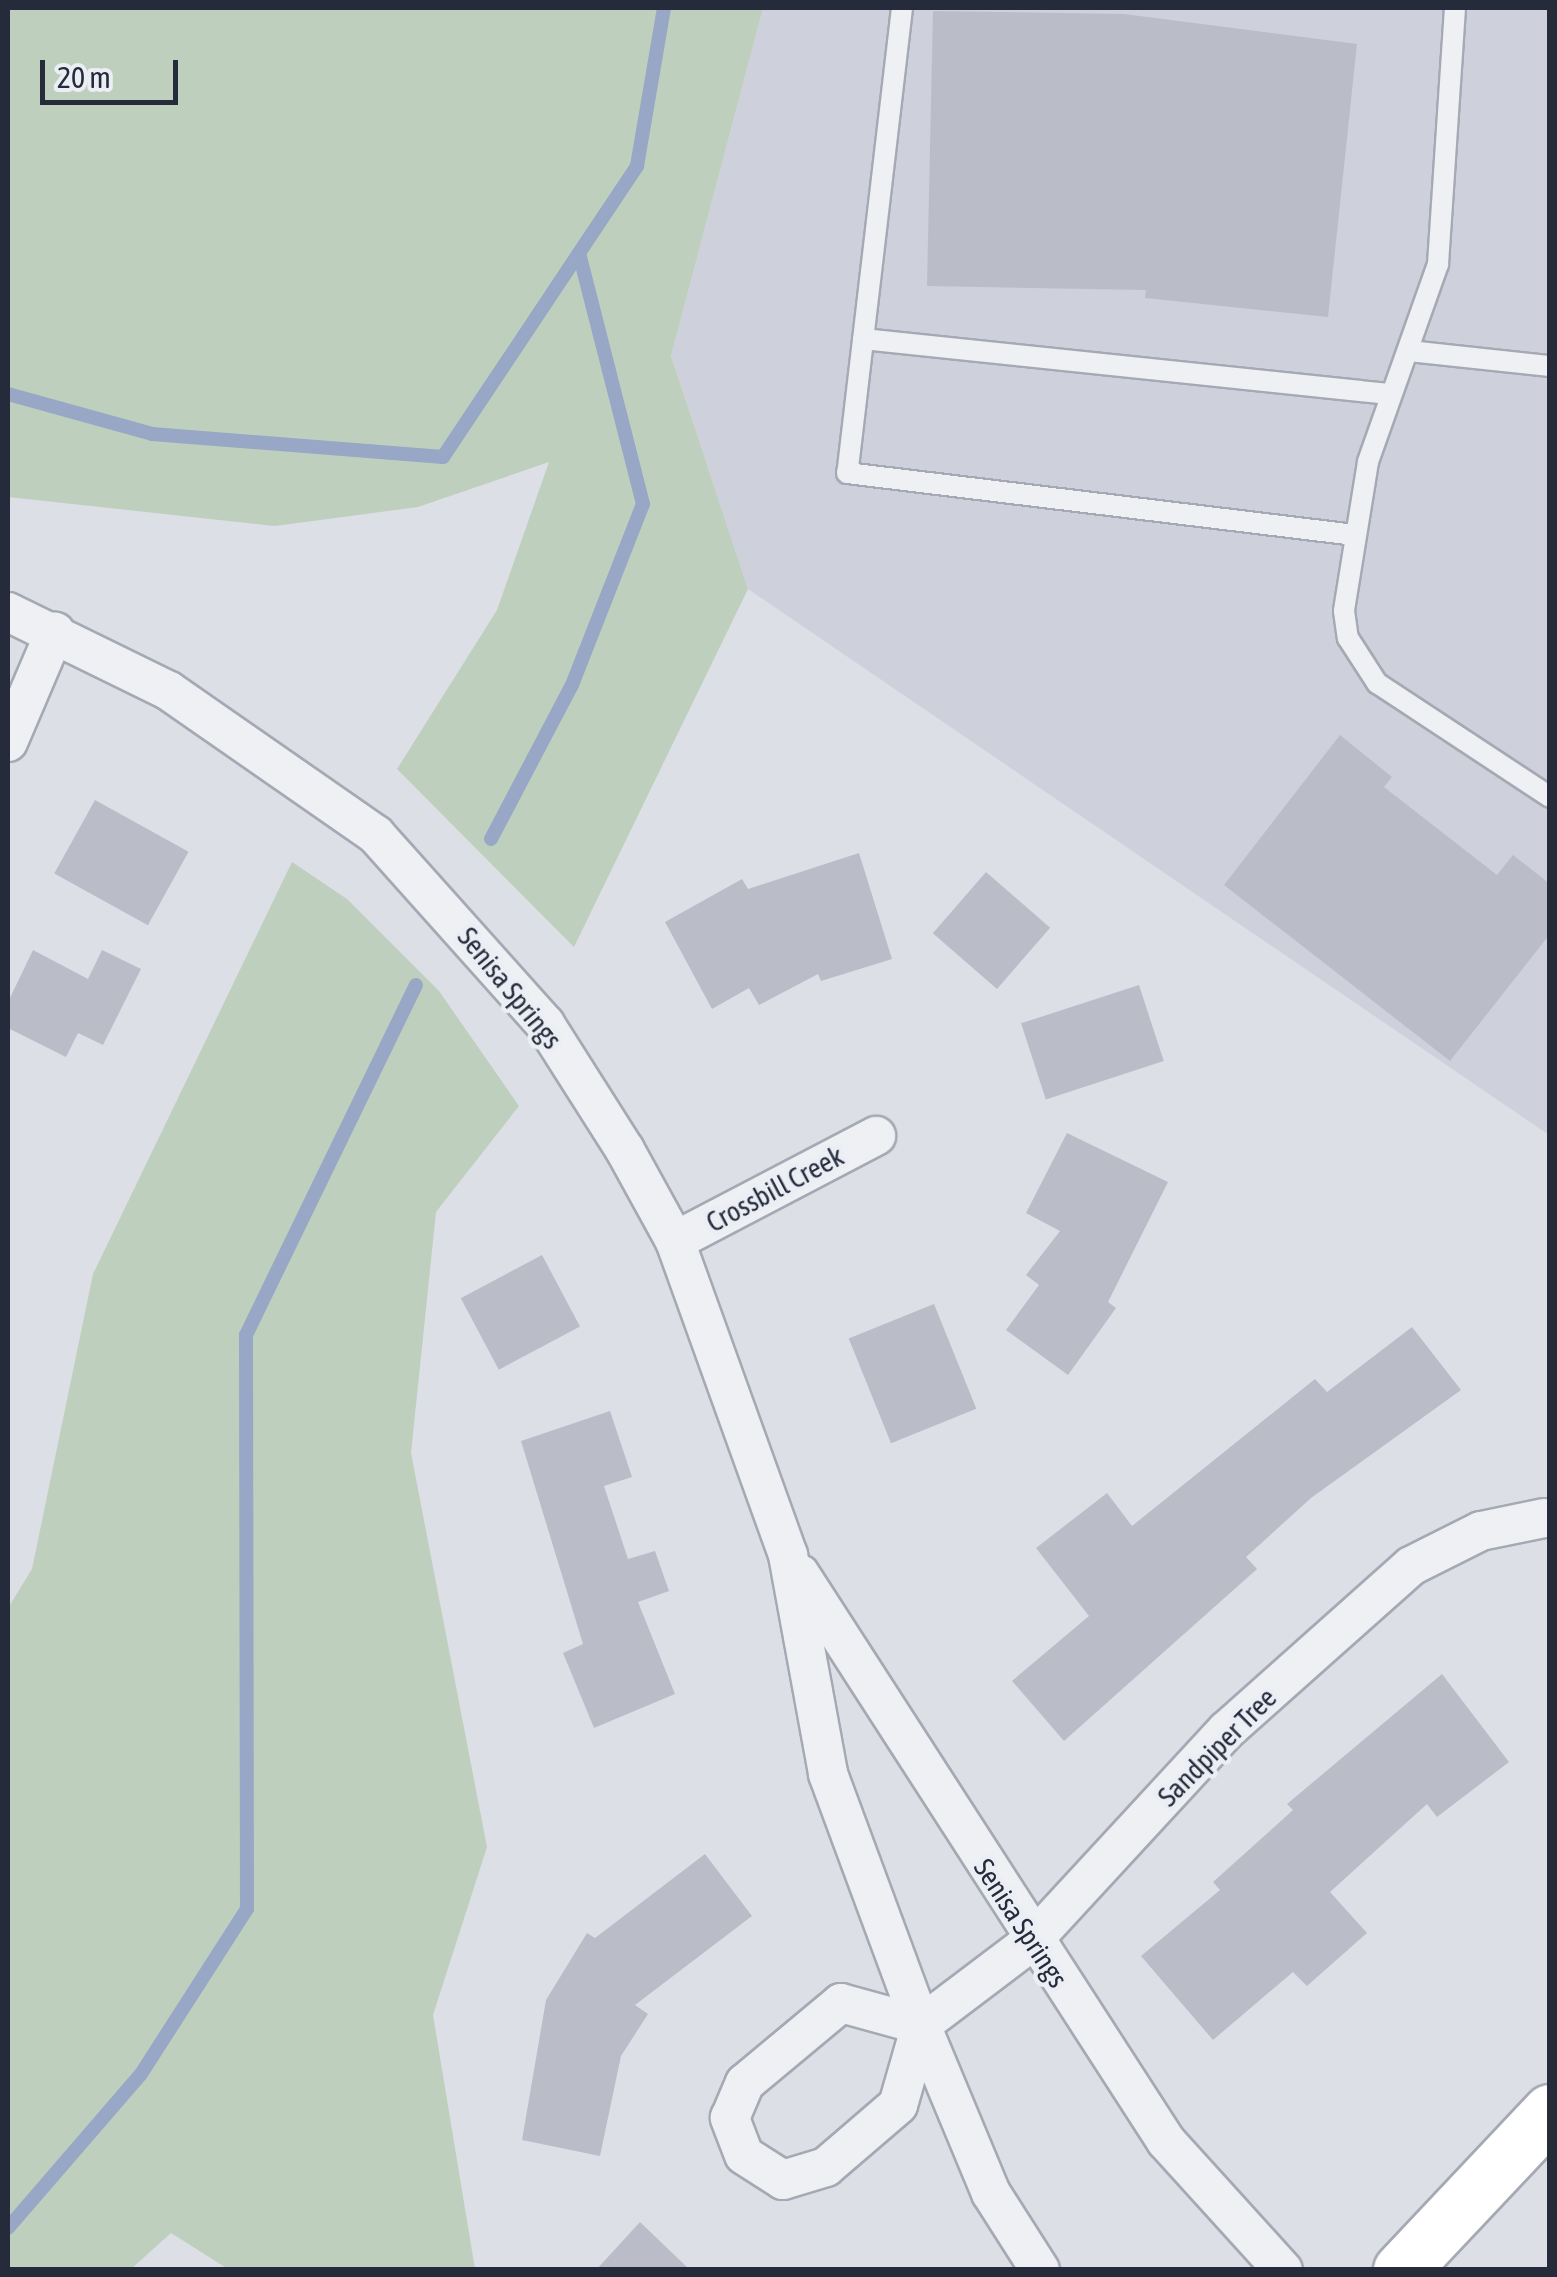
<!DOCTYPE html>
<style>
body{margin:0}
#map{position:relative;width:1557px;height:2277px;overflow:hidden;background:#dcdfe6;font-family:"Asap Condensed",sans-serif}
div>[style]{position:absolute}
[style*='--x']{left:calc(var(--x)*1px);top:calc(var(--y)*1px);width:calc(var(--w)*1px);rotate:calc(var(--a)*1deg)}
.built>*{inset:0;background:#ced1db}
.green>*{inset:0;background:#bfcfbd}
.stream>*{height:14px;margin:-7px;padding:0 7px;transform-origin:7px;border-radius:7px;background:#98a7c5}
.building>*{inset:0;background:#babdc8;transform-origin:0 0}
.roads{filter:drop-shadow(2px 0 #a5a9b3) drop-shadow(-2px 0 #a5a9b3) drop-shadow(0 2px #a5a9b3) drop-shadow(0 -2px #a5a9b3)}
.lane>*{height:20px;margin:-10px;padding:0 10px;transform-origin:10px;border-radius:10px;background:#eef0f4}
.street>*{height:38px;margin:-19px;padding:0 19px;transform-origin:19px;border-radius:19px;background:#eef0f4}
.secondary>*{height:55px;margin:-27.5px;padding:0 27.5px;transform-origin:27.5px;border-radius:27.5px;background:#fff}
span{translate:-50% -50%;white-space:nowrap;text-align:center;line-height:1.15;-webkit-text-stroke:9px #ebeef4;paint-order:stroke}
.street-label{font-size:28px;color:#262b3b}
.frame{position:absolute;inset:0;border:10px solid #262b3b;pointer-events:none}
.scale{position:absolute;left:40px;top:60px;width:138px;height:45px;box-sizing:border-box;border:5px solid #262b3b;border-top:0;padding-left:12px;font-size:30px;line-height:35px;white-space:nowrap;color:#262b3b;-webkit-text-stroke:8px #ebeef4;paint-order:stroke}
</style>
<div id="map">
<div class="built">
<div style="clip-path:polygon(763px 8px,1549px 8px,1549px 1135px,748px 589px,671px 356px)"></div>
</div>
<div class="green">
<div style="clip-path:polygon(8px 8px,763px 8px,671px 356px,748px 589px,574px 947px,397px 769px,497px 610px,549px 462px,418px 507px,275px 526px,8px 497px)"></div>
<div style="clip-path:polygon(292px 862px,347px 899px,439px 991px,519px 1106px,436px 1212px,411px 1453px,487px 1847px,433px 2015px,475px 2269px,228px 2269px,171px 2233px,131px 2269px,8px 2269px,8px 1608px,32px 1569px,93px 1274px)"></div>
</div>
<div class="stream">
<div style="--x:8;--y:394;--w:149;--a:15.5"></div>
<div style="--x:152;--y:434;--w:292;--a:4.5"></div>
<div style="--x:443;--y:457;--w:350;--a:-56.3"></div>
<div style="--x:637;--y:166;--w:160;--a:-80.3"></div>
<div style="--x:491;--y:839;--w:174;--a:-62.3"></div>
<div style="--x:572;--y:685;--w:194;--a:-68.6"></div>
<div style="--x:643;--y:504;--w:259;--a:-104.3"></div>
<div style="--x:8;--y:2228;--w:203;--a:-49.2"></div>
<div style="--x:141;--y:2074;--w:196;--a:-57.3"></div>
<div style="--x:247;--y:1909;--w:574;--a:-90.1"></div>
<div style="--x:246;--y:1335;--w:389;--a:-64.1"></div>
</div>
<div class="building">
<div style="clip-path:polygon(933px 11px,1124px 14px,1357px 44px,1328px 317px,1145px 298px,1146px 290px,927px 286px)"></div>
<div style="clip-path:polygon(1340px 735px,1392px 777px,1384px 787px,1497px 875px,1513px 855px,1550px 884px,1550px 934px,1450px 1061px,1224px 885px)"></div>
<div style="left:95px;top:800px;width:107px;height:84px;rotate:29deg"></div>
<div style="clip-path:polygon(859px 853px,892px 959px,821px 981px,818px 974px,759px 1005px,749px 988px,712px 1009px,665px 922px,742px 879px,748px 889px)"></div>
<div style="left:986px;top:872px;width:85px;height:81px;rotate:41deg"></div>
<div style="clip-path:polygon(33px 950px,88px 979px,102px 950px,141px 969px,103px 1045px,78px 1033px,66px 1057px,8px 1028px,8px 1002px)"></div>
<div style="left:1139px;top:985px;width:80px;height:124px;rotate:72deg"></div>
<div style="clip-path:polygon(1067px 1133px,1168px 1182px,1108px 1302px,1116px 1308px,1068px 1375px,1006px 1330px,1039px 1285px,1026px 1275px,1060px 1231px,1026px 1213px)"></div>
<div style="left:542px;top:1255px;width:81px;height:92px;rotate:62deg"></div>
<div style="left:934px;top:1304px;width:113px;height:92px;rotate:68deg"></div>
<div style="clip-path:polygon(1412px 1327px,1461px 1390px,1311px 1498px,1246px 1557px,1257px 1569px,1064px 1741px,1012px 1681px,1089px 1616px,1036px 1548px,1107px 1493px,1132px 1526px,1315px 1379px,1327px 1392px)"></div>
<div style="clip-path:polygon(610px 1411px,632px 1477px,604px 1486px,628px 1559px,655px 1551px,669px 1591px,638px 1602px,675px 1694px,594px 1728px,563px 1653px,583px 1644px,521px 1441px)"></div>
<div style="clip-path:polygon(1442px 1674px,1509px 1762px,1437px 1817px,1427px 1804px,1330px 1892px,1367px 1933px,1307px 1986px,1293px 1972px,1213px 2040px,1141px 1956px,1220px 1890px,1213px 1882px,1293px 1810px,1287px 1804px)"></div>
<div style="clip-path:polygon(705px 1854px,752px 1916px,635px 2005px,648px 2014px,621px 2056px,600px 2156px,522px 2140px,546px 2000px,587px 1933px,595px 1938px)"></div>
<div style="clip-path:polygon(640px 2222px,690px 2270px,596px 2270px)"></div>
</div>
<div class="roads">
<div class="lane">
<div style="--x:902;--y:8;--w:468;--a:96.7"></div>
<div style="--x:847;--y:473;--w:512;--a:6.96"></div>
<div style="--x:1455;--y:8;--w:257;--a:93.8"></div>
<div style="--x:1438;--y:264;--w:210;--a:109.5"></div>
<div style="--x:1368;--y:462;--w:151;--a:99.2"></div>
<div style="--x:1344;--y:611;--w:27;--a:82"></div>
<div style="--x:1348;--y:638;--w:54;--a:57.2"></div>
<div style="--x:1377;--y:683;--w:207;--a:33.4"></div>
<div style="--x:863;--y:339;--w:529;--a:5.97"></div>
<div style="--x:1409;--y:351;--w:142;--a:6.1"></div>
</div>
<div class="street">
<div style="--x:8;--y:612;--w:179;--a:26.1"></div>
<div style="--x:169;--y:691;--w:252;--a:34.8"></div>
<div style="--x:376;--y:835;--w:254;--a:48.2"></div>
<div style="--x:545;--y:1024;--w:149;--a:57.6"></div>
<div style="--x:625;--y:1150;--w:104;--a:61.2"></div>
<div style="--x:675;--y:1241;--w:334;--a:70.2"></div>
<div style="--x:788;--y:1555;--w:223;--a:79.6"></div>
<div style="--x:828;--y:1774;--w:268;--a:69.7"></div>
<div style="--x:921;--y:2025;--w:182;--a:67.4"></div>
<div style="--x:991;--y:2193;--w:91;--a:57.5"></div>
<div style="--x:8;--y:742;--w:120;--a:-66.9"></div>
<div style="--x:675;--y:1241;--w:227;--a:-27.6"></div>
<div style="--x:800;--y:1574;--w:675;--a:57.16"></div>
<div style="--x:1166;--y:2141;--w:174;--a:47.8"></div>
<div style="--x:841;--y:2003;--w:83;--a:15.4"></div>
<div style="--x:921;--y:2025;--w:83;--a:106"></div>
<div style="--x:898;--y:2105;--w:95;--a:139.3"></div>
<div style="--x:826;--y:2167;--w:45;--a:163.2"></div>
<div style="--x:783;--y:2180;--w:46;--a:-147.3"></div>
<div style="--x:744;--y:2155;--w:40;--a:-111"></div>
<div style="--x:730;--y:2118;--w:38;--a:-67"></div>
<div style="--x:745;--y:2083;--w:125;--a:-39.8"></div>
<div style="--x:921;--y:2025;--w:139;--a:-37.1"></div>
<div style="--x:1032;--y:1941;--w:287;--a:-47.3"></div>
<div style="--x:1227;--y:1730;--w:246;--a:-41.7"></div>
<div style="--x:1411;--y:1566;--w:78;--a:-26.6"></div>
<div style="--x:1481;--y:1531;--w:64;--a:-11.7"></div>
</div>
<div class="secondary">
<div style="--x:1401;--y:2270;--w:217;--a:-46.7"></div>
</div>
</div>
<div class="street-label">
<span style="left:510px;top:988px;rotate:51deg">Senisa Springs</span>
<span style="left:775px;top:1189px;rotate:-28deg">Crossbill Creek</span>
<span style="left:1217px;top:1747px;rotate:-45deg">Sandpiper Tree</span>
<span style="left:1021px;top:1923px;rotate:57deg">Senisa Springs</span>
</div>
<div class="frame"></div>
<div class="scale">20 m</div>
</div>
